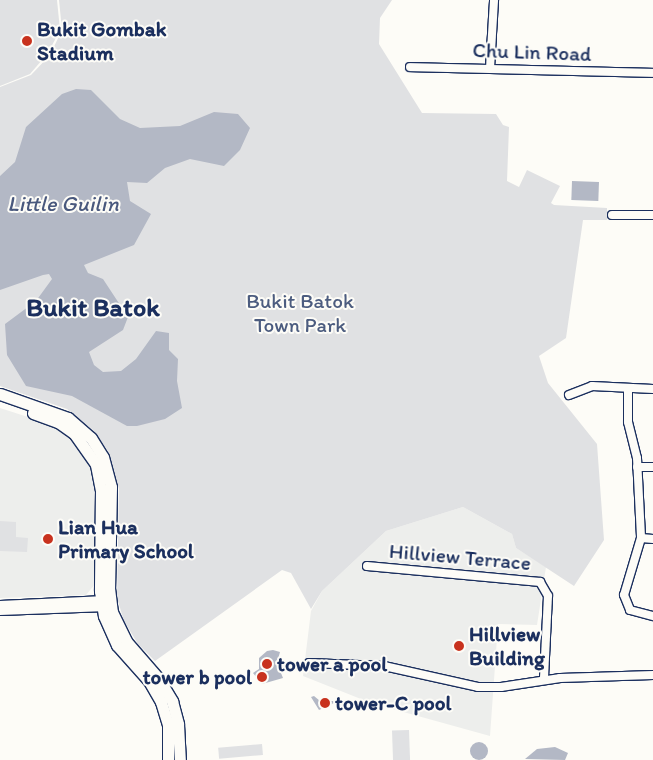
<!DOCTYPE html>
<style>
body{margin:0}
#map{position:relative;width:653px;height:760px;overflow:hidden;background:#fdfcf7;font-family:Itim,sans-serif}
div>[style]{position:absolute}
[style*='--x']{left:calc(var(--x)*1px);top:calc(var(--y)*1px);width:calc(var(--w)*1px);rotate:calc(var(--a)*1deg)}
.built>*{inset:0;background:#edeeec}
.green>*{inset:0;background:#e0e1e3;transform-origin:0 0}
.water>*{inset:0;background:#b3b8c5;transform-origin:0 0}
.round{border-radius:50%}
.roads{filter:drop-shadow(1px 0 #1b2f5e) drop-shadow(-1px 0 #1b2f5e) drop-shadow(0 1px #1b2f5e) drop-shadow(0 -1px #1b2f5e)}
.street>*{height:8px;margin:-4px;padding:0 4px;transform-origin:4px;border-radius:4px;background:#fdfcf7}
.secondary>*{height:11px;margin:-5.5px;padding:0 5.5px;transform-origin:5.5px;border-radius:5.5px;background:#fdfcf7}
.dots>*{width:14px;height:14px;translate:-50% -50%;box-sizing:border-box;border:2px solid #fdfcf7;border-radius:50%}
span{translate:-50% -50%;white-space:nowrap;text-align:center;line-height:1.15;-webkit-text-stroke:4px #fdfcf7;paint-order:stroke}
.poi-label{font-size:21px;color:#1b2f5e;font-weight:700}
.left{translate:0 -50%;text-align:left}
.right{translate:-100% -50%;text-align:right}
.street-label{font-size:21px;color:#1b2f5e}
.park-label{font-size:21px;color:#4c5c7f}
.water-label{font-size:22px;color:#49587d;font-style:italic}
.district-label{font-size:26px;color:#1b2f5e;font-weight:700}
</style>
<div id="map">
<div class="built">
<div style="clip-path:polygon(0 408px,59px 427px,79px 444px,96px 478px,96px 583px,86px 595px,0 598px)"></div>
<div style="clip-path:polygon(463px 507px,512px 534px,516px 548px,546px 567px,537px 625px,498px 624px,490px 736px,371px 703px,303px 676px,311px 611px,322px 591px,386px 531px)"></div>
</div>
<div class="green">
<div style="clip-path:polygon(0 0,57px 0,60px 30px,48px 53px,30px 74px,0 86px)"></div>
<div style="clip-path:polygon(59px 0,392px 0,380px 18px,379px 44px,422px 113px,496px 114px,503px 125px,509px 127px,507px 181px,519px 187px,527px 170px,560px 186px,551px 203px,554px 205px,607px 208px,607px 220px,583px 220px,566px 338px,539px 356px,548px 383px,597px 444px,604px 540px,574px 586px,516px 548px,512px 534px,463px 507px,386px 531px,322px 591px,311px 609px,291px 573px,282px 570px,155px 661px,138px 644px,124px 621px,117px 598px,119px 489px,108px 451px,93px 430px,67px 409px,0 386px,0 87px,31px 75px,50px 55px,62px 30px)"></div>
<div style="clip-path:polygon(0 521px,16px 522px,16px 537px,28px 538px,27px 552px,0 551px)"></div>
<div style="left:409px;top:730px;width:30px;height:17px;rotate:88deg"></div>
<div style="left:262px;top:744px;width:11px;height:44px;rotate:85deg"></div>
</div>
<div class="water">
<div style="clip-path:polygon(76px 89px,91px 90px,120px 119px,140px 128px,180px 126px,214px 112px,238px 114px,250px 128px,240px 150px,224px 166px,190px 159px,165px 168px,147px 183px,127px 182px,130px 201px,151px 214px,134px 245px,84px 265px,88px 273px,103px 279px,128px 317px,123px 330px,89px 352px,94px 365px,103px 372px,121px 371px,136px 359px,156px 331px,169px 333px,169px 350px,178px 359px,177px 381px,182px 408px,165px 419px,137px 426px,127px 426px,72px 396px,26px 386px,7px 355px,5px 324px,36px 301px,52px 279px,49px 274px,43px 275px,0 290px,0 176px,15px 162px,26px 127px,62px 94px)"></div>
<div style="left:572px;top:181px;width:27px;height:19px;rotate:2deg"></div>
<div style="clip-path:polygon(273px 650px,280px 652px,277px 663px,283px 678px,262px 684px,253px 673px,259px 669px,259px 658px,267px 651px)"></div>
<div style="clip-path:polygon(314px 696px,320px 701px,338px 701px,319px 710px,311px 697px)"></div>
<div class="round" style="left:470px;top:742px;width:18px;height:18px"></div>
<div style="clip-path:polygon(555px 747px,568px 753px,565px 760px,525px 759px,537px 749px)"></div>
</div>
<div class="roads">
<div class="street">
<div style="--x:410;--y:67;--w:243;--a:1.4"></div>
<div style="--x:490;--y:68;--w:68;--a:-86.6"></div>
<div style="--x:612;--y:215;--w:41;--a:0"></div>
<div style="--x:628;--y:388;--w:34;--a:90"></div>
<div style="--x:628;--y:422;--w:37;--a:76"></div>
<div style="--x:637;--y:458;--w:80;--a:87.1"></div>
<div style="--x:641;--y:538;--w:59;--a:106.6"></div>
<div style="--x:624;--y:595;--w:16;--a:68"></div>
<div style="--x:630;--y:610;--w:24;--a:15"></div>
<div style="--x:569;--y:395;--w:25;--a:-21"></div>
<div style="--x:592;--y:386;--w:61;--a:2.8"></div>
<div style="--x:637;--y:467;--w:16;--a:0"></div>
<div style="--x:641;--y:538;--w:12;--a:5"></div>
<div style="--x:367;--y:566;--w:174;--a:5.3"></div>
<div style="--x:540;--y:582;--w:16;--a:60"></div>
<div style="--x:548;--y:596;--w:83;--a:92.8"></div>
<div style="--x:0;--y:605;--w:105;--a:-2.7"></div>
<div style="--x:0;--y:611;--w:107;--a:-2.1"></div>
<div style="--x:309;--y:663;--w:75;--a:2.3"></div>
<div style="--x:384;--y:666;--w:96;--a:12.6"></div>
<div style="--x:478;--y:687;--w:23;--a:0"></div>
<div style="--x:501;--y:687;--w:60;--a:-8.7"></div>
<div style="--x:560;--y:678;--w:93;--a:-1.8"></div>
</div>
<div class="secondary">
<div style="--x:0;--y:394;--w:72;--a:19.4"></div>
<div style="--x:68;--y:418;--w:30;--a:41"></div>
<div style="--x:91;--y:438;--w:22;--a:58"></div>
<div style="--x:103;--y:457;--w:31;--a:75"></div>
<div style="--x:111;--y:487;--w:101;--a:91.1"></div>
<div style="--x:109;--y:588;--w:24;--a:83"></div>
<div style="--x:112;--y:612;--w:32;--a:64"></div>
<div style="--x:126;--y:641;--w:50;--a:49"></div>
<div style="--x:159;--y:679;--w:26;--a:59"></div>
<div style="--x:172;--y:701;--w:24;--a:75"></div>
<div style="--x:178;--y:724;--w:36;--a:87"></div>
<div style="--x:33;--y:413;--w:27;--a:20"></div>
<div style="--x:58;--y:422;--w:19;--a:35"></div>
<div style="--x:74;--y:433;--w:39;--a:55"></div>
<div style="--x:96;--y:465;--w:25;--a:79"></div>
<div style="--x:101;--y:490;--w:101;--a:90.6"></div>
<div style="--x:100;--y:591;--w:25;--a:81"></div>
<div style="--x:104;--y:616;--w:32;--a:66"></div>
<div style="--x:117;--y:645;--w:48;--a:48.4"></div>
<div style="--x:149;--y:681;--w:24;--a:60"></div>
<div style="--x:161;--y:702;--w:24;--a:73"></div>
<div style="--x:168;--y:725;--w:35;--a:90"></div>
</div>
</div>
<div class="dots">
<div style="left:27px;top:41px;background:#c8321e"></div>
<div style="left:48px;top:539px;background:#c8321e"></div>
<div style="left:459px;top:646px;background:#c8321e"></div>
<div style="left:267px;top:664px;background:#c8321e"></div>
<div style="left:262px;top:677px;background:#c8321e"></div>
<div style="left:325px;top:703px;background:#c8321e"></div>
</div>
<div class="poi-label">
<span class="left" style="left:37px;top:41px">Bukit Gombak<br>Stadium</span>
<span class="left" style="left:58px;top:539px">Lian Hua<br>Primary School</span>
<span class="left" style="left:469px;top:646px">Hillview<br>Building</span>
<span class="left" style="left:277px;top:664px">tower a pool</span>
<span class="right" style="left:252px;top:677px">tower b pool</span>
<span class="left" style="left:335px;top:703px">tower-C pool</span>
</div>
<div class="street-label">
<span style="left:532px;top:52px;rotate:2deg">Chu Lin Road</span>
<span style="left:460px;top:557px;rotate:5deg">Hillview Terrace</span>
</div>
<div class="park-label">
<span style="left:300px;top:313px">Bukit Batok<br>Town Park</span>
</div>
<div class="water-label">
<span style="left:63px;top:204px">Little Guilin</span>
</div>
<div class="district-label">
<span style="left:93px;top:308px">Bukit Batok</span>
</div>
</div>
